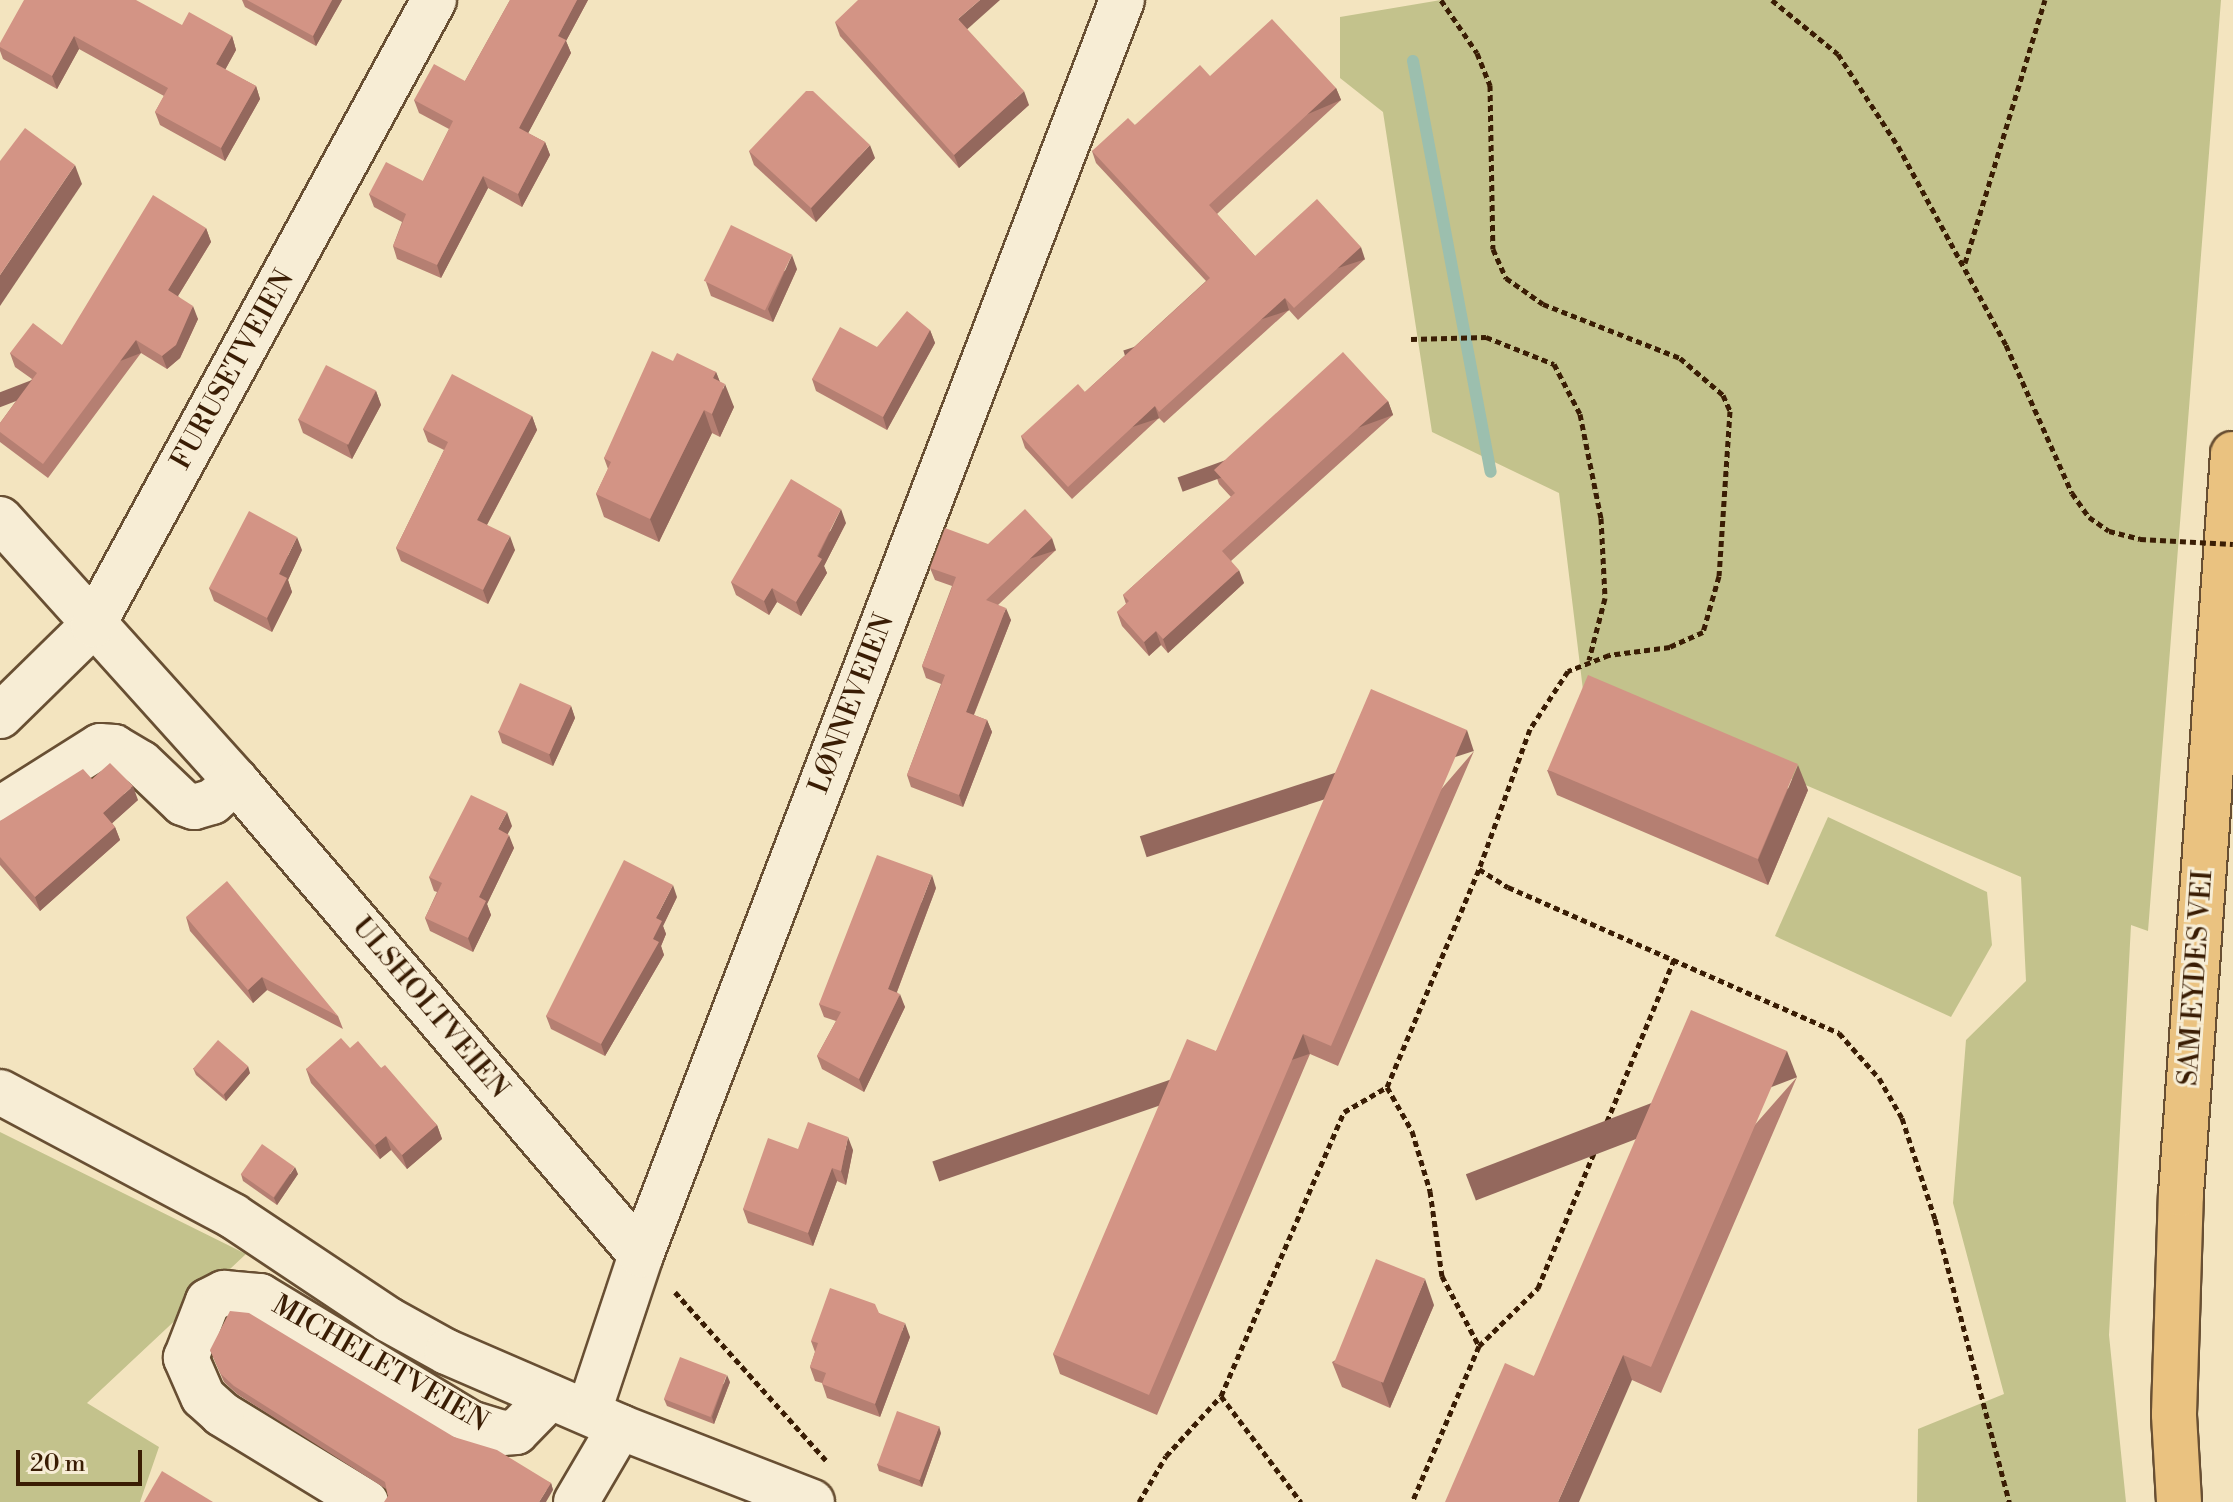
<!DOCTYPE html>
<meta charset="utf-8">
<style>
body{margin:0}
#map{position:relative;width:2233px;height:1502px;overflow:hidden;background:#f3e4bf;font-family:"Libre Bodoni",serif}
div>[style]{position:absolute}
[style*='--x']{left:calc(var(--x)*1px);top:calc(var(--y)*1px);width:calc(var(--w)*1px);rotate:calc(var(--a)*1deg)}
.green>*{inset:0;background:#c3c28c}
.stream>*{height:12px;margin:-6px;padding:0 6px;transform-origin:6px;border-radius:6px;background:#9cbfae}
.path>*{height:5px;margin-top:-2.5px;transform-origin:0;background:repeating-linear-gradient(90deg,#3a1d04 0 6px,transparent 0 10px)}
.roads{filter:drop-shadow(2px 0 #684f33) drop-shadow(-2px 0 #684f33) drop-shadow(0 2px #684f33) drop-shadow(0 -2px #684f33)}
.minor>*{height:44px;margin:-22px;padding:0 22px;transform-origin:22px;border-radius:22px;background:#f7edd5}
.major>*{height:44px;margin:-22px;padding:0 22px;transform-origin:22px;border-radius:22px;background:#eac280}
.path-bridge>*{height:5px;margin-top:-2.5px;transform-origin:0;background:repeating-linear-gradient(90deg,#3a1d04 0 6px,transparent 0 10px)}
.wall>*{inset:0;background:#b57f72}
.shaded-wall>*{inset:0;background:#94685d;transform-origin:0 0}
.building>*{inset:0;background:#d39485;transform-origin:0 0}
span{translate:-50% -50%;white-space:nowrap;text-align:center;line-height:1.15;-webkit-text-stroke:6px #f7edd5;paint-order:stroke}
.street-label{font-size:28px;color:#3a1d04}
.scale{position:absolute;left:16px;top:1450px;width:126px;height:36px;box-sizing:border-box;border:4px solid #3a1d04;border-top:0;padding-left:10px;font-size:24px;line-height:28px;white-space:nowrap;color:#3a1d04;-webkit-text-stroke:6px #f7edd5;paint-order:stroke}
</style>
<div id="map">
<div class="green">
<div style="clip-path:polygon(1441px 0,2221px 0,2148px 931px,2131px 925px,2109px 1335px,2126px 1502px,1917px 1502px,1918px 1429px,2004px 1394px,1953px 1203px,1966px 1040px,2026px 981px,2021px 877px,1583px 690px,1559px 493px,1432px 432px,1383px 112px,1340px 78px,1340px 17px)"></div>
<div style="clip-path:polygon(1828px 817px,1987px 892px,1992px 945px,1951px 1017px,1775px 936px)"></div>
<div style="clip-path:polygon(0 1132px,246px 1254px,87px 1403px,159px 1447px,140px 1502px,0 1502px)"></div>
</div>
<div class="stream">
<div style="--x:1413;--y:61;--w:418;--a:79.3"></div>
</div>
<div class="path">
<div style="--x:1441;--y:0;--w:64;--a:55.8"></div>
<div style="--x:1477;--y:53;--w:35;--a:68"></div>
<div style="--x:1490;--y:85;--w:164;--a:89"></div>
<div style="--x:1493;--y:249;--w:32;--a:66"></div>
<div style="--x:1506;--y:278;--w:45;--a:35.1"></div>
<div style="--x:1543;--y:304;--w:147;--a:21.5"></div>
<div style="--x:1680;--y:358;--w:57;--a:40.7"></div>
<div style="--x:1723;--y:395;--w:17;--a:66"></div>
<div style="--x:1730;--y:411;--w:165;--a:93.8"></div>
<div style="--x:1719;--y:576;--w:58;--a:105.9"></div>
<div style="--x:1703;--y:632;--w:36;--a:156"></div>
<div style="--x:1670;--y:647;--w:62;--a:172.5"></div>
<div style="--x:1609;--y:655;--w:44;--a:158.7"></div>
<div style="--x:1568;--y:671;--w:69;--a:123.2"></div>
<div style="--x:1530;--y:729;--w:149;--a:110"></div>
<div style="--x:1479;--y:869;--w:34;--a:32"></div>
<div style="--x:1508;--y:887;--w:362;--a:23.8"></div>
<div style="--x:1839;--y:1033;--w:60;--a:48.4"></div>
<div style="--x:1879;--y:1078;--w:46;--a:60.1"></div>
<div style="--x:1902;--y:1118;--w:106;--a:71.9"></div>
<div style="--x:1935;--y:1219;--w:293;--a:75.3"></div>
<div style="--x:1772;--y:0;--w:85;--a:39.3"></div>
<div style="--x:1838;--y:54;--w:110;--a:56.9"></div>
<div style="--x:1898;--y:146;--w:226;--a:61.5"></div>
<div style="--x:2006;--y:345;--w:162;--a:66"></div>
<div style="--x:2072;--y:493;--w:29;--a:55"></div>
<div style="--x:2089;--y:517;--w:24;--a:35"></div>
<div style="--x:2109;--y:531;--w:32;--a:14"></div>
<div style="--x:1965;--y:263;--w:275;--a:-73.1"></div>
<div style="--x:1411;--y:339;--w:75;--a:-1.5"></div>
<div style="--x:1486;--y:337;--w:73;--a:21.7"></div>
<div style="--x:1554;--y:364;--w:56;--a:62.5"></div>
<div style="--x:1580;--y:414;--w:106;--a:78.6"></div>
<div style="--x:1601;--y:518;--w:80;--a:87.1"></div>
<div style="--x:1605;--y:598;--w:64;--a:104.5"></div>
<div style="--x:1387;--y:1087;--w:51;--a:60.4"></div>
<div style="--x:1412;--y:1131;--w:63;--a:73.3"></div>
<div style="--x:1430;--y:1191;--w:86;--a:82"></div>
<div style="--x:1442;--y:1276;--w:79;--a:62.1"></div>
<div style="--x:1479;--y:1346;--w:170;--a:113.2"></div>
<div style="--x:675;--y:1292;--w:226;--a:48.1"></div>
<div style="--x:1479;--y:1346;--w:83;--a:-44.5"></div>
<div style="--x:1538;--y:1288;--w:356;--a:-67.5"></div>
<div style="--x:1221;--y:1396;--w:133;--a:53"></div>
<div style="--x:1139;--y:1502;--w:53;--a:-59.6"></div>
<div style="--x:1166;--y:1456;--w:81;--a:-47.5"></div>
<div style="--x:1221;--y:1396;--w:309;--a:-66.6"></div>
<div style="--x:1344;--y:1112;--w:50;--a:-30.2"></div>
<div style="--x:1387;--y:1087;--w:237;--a:-67.1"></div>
</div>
<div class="roads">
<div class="minor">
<div style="--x:0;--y:519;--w:353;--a:48"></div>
<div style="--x:236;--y:781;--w:623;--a:49.49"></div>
<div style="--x:0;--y:716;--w:130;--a:-44.4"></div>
<div style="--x:93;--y:625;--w:712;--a:-61.38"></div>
<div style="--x:0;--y:809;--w:118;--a:-32.2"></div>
<div style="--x:100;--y:746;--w:14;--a:4"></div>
<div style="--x:114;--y:747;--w:31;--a:31"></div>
<div style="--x:141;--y:763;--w:58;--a:43.6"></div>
<div style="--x:183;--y:803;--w:12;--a:20"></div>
<div style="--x:194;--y:807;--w:19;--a:-16"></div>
<div style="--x:212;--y:802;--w:32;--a:-41"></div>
<div style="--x:0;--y:1092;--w:264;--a:28"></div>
<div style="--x:233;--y:1216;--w:187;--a:33.7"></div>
<div style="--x:389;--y:1320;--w:66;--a:28.9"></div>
<div style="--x:447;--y:1352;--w:189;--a:23.4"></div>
<div style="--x:620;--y:1427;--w:206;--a:21.3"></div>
<div style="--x:589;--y:1411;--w:164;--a:-71.6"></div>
<div style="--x:641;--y:1255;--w:1344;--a:-69.03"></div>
<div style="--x:366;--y:1502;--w:169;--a:-148.6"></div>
<div style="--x:222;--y:1414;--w:25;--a:-138"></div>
<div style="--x:203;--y:1397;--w:43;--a:-113.6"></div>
<div style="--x:186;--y:1358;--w:61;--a:-68.9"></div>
<div style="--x:208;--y:1301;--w:18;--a:-27"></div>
<div style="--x:224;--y:1293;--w:36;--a:5"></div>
<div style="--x:260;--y:1296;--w:245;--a:31.2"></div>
<div style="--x:470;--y:1423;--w:34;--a:17"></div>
<div style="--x:502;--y:1433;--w:14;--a:-4"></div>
<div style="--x:516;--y:1432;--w:49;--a:-45.8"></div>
<div style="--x:576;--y:1502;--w:87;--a:-59.6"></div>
</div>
<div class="major">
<div style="--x:2179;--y:1502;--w:88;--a:-93.3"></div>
<div style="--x:2174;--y:1414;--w:220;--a:-88.2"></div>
<div style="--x:2181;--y:1194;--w:742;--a:-85.98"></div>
</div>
</div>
<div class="path-bridge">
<div style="--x:2140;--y:539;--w:93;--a:3.1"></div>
</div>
<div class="wall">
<div style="clip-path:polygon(242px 0,342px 0,316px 46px,245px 7px)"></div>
<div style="clip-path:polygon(510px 0,588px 0,566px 41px,571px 53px,528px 133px,545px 142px,550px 155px,522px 207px,488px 188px,441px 278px,397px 259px,393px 246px,402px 222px,374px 207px,369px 194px,423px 181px,449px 129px,419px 113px,414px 100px,465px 81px)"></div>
<div style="clip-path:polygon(835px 22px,1029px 105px,959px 168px,840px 36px)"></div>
<div style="clip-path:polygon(182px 25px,232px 36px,236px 50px,225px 70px,256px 86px,260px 99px,225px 161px,160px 125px,155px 112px,164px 96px,79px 49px,57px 89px,3px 59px,0 51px,0 43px)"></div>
<div style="clip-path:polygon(1210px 76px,1336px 88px,1341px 100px,1217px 214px,1255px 256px,1365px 259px,1298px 320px,1289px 310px,1164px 423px,1159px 418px,1072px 499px,1025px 448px,1021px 436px,1085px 392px,1206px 281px,1096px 163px,1092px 151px,1135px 125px)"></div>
<div style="clip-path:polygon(749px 151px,875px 158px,816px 222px,754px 165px)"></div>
<div style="clip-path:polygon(206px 228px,211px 242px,178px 296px,198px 319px,180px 358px,167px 369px,141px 353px,48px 478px,0 442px,0 423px,32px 379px,15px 367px,10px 353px,62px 345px)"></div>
<div style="clip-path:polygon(797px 269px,773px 322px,711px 296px,706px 282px)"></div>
<div style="clip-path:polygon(930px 330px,935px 343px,887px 430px,816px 391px,812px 379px,877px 347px)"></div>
<div style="clip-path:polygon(673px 361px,716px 372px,720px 382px,734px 407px,720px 437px,712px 433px,659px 542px,604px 517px,596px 494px,608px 469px,604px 458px)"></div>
<div style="clip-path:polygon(376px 391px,381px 405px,352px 459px,303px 433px,298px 419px)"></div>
<div style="clip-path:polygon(1388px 401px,1393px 415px,1231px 561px,1244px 583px,1168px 653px,1161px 645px,1149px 656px,1122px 626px,1117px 612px,1126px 604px,1123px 595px,1231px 497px,1219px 484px,1214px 470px)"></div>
<div style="clip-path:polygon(532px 416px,537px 430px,487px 525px,515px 550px,488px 604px,401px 561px,396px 548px,444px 450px,428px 442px,423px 429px)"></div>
<div style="clip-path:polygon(846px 523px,824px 566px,827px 573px,801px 616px,777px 602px,769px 615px,736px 595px,731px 582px)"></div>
<div style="clip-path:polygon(988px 544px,1056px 550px,998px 605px,1011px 620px,974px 715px,987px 720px,992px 732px,963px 807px,911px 787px,907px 775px,941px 684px,926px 678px,922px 666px,952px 586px,935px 580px,930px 568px)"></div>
<div style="clip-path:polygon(302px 550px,288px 580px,292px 592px,272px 632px,214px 601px,209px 588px)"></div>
<div style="clip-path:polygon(571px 706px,575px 718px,553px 766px,502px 743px,498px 731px)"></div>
<div style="clip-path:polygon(1474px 751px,1338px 1066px,1310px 1054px,1157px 1415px,1060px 1374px,1053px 1354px,1216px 1051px)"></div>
<div style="clip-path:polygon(1547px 770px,1808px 790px,1768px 885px,1557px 795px)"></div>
<div style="clip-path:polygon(92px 779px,138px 800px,112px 823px,115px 827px,120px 840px,40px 911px,0 865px,0 821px)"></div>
<div style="clip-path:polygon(512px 826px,507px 834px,514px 848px,487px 904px,491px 915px,473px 952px,430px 931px,425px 918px,437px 892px,434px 891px,429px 877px)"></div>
<div style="clip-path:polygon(936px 888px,897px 992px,905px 1007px,864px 1092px,822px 1069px,817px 1056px,836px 1021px,824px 1017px,819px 1004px)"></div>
<div style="clip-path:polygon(677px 897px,663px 926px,666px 934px,661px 946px,664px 955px,605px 1056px,551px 1029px,546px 1016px)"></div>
<div style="clip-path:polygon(186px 917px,338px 1016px,343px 1029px,267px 990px,253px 1003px,190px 931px)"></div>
<div style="clip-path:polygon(350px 1048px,381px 1068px,437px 1125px,442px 1139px,407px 1169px,391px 1150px,380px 1159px,311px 1083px,306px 1069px)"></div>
<div style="clip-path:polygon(193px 1068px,250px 1073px,226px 1101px,196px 1075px)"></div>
<div style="clip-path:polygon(1797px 1077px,1661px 1393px,1632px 1380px,1534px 1376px)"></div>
<div style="clip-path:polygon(798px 1149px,853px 1150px,846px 1185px,837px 1181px,813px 1246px,748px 1223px,743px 1209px)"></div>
<div style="clip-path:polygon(241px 1174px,298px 1174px,277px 1205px,243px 1181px)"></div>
<div style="clip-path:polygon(1434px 1305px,1390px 1408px,1342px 1387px,1332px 1362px)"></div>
<div style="clip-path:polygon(879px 1313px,910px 1337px,880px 1417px,827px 1398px,822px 1383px,815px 1381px,810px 1367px,815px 1352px,811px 1341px)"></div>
<div style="clip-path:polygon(210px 1350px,454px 1437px,551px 1483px,553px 1490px,388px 1496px,386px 1489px,237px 1394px,224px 1382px)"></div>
<div style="clip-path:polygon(730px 1382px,714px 1424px,667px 1406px,664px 1399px)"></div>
<div style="clip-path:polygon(941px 1433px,922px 1487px,879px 1471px,877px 1464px)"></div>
</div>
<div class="shaded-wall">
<div style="clip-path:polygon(332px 0,342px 0,316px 46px,313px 36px)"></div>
<div style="clip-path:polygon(577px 0,588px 0,566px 41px,571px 53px,524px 141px,519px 128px,558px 36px)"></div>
<div style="clip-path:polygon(980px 0,1000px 0,963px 33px,958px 19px)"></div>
<div style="clip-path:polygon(74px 36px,79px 49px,57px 89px,52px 76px)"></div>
<div style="clip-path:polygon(232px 36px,236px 50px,221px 77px,216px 64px)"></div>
<div style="clip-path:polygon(256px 86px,260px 99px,225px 161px,221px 148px)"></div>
<div style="left:1336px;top:88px;width:13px;height:173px;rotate:67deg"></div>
<div style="clip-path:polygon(1024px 91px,1029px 105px,959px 168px,954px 155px)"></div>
<div style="clip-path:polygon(545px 142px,550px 155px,522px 207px,518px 194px)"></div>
<div style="clip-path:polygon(870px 145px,875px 158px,816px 222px,811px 208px)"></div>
<div style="clip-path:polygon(75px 165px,82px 184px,0 306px,0 275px)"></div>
<div style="clip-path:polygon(483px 176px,488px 188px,441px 278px,437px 265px)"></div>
<div style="clip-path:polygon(206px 228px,211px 242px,173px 304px,168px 290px)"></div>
<div style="left:1361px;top:247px;width:13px;height:91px;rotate:72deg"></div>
<div style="clip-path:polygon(792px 255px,797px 269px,773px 322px,768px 309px)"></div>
<div style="left:1285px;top:298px;width:13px;height:170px;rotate:72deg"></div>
<div style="clip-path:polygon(193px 306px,198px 319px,180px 358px,167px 369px,162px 356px)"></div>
<div style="clip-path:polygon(930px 330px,935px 343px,887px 430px,883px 417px)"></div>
<div style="left:136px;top:340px;width:14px;height:155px;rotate:69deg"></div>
<div style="clip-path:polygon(716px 372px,723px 390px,725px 384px,734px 407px,720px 437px,712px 414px,713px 378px)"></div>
<div style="clip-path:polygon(376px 391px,381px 405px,352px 459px,347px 445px)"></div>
<div style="left:1388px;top:401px;width:15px;height:224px;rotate:70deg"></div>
<div style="left:1155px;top:406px;width:13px;height:119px;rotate:72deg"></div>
<div style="clip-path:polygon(704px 410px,712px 433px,659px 542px,650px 519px)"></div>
<div style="clip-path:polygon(532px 416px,537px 430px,482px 534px,477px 520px)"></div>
<div style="clip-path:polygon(841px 509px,846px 523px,824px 566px,827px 573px,801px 616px,796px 602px)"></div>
<div style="clip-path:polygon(510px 536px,515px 550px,488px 604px,483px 590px)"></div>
<div style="clip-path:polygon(297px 537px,302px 550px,288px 580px,292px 592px,272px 632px,267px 618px,279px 574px)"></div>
<div style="left:1052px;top:538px;width:13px;height:91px;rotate:72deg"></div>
<div style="clip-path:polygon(1239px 570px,1244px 583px,1168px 653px,1163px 639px)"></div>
<div style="clip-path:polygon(772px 588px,777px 602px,769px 615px,764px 601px)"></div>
<div style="clip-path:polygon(1006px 608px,1011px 620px,970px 724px,966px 712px)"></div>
<div style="clip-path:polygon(1156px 631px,1161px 645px,1149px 656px,1144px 642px)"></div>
<div style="clip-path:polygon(571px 706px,575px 718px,553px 766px,549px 754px)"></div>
<div style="clip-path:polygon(987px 720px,992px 732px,963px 807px,959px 795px)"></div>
<div style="left:1467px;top:730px;width:22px;height:344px;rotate:72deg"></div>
<div style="clip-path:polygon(1798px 765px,1808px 790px,1768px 885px,1758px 860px)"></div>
<div style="clip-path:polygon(133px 786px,138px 800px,108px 827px,103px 813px)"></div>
<div style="clip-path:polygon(507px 812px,512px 826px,503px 843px,498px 829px)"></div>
<div style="clip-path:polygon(115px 827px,120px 840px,40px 911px,35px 897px)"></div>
<div style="clip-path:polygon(509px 835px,514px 848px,487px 904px,491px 915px,473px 952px,468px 938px,479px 897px)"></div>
<div style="clip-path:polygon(932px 875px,936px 888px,893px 1002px,888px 989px)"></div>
<div style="clip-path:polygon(673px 885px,677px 897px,663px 926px,666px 934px,661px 946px,664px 955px,605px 1056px,601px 1044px,653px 939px,656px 918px)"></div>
<div style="clip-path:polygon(262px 977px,267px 990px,253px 1003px,248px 990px)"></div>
<div style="clip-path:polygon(900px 994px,905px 1007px,864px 1092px,859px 1079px)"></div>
<div style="left:1303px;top:1034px;width:21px;height:392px;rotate:71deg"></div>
<div style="left:1787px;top:1051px;width:28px;height:344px;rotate:69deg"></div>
<div style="clip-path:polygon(248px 1066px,250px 1073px,226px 1101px,224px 1094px)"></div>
<div style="clip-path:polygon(437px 1125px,442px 1139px,407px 1169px,402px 1155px)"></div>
<div style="clip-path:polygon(386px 1136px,391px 1150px,380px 1159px,375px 1145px)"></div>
<div style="clip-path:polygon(848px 1137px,853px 1150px,846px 1185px,841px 1171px)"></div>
<div style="clip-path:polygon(295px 1167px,298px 1174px,277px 1205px,274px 1198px)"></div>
<div style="clip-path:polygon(832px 1168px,837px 1181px,813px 1246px,808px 1233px)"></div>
<div style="clip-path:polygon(1425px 1279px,1434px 1305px,1390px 1408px,1381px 1382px)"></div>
<div style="clip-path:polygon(905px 1323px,910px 1337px,880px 1417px,875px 1404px)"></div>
<div style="clip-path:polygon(1623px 1355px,1632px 1380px,1579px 1502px,1558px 1502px)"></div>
<div style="clip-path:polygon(727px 1375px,730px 1382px,714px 1424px,712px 1417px)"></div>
<div style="clip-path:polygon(939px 1426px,941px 1433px,922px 1487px,919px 1480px)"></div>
<div style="clip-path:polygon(551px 1483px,553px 1490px,546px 1502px,539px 1502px)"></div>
</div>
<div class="building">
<div style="clip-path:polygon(24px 0,136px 0,182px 25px,189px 12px,232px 36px,216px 64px,256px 86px,221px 148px,155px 112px,168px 88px,74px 36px,52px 76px,0 47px,0 43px)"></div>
<div style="clip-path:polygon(247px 0,332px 0,313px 36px)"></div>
<div style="clip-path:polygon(510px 0,577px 0,558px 36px,566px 40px,519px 128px,545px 142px,518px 194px,483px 176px,437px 265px,393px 246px,406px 214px,369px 194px,386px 162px,423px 181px,453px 121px,414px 100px,434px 64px,465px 81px)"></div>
<div style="clip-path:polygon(858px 0,980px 0,958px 19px,1024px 91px,954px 155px,835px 22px)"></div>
<div style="clip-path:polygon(1272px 19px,1336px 88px,1209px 205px,1255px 256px,1317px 199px,1361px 247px,1294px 308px,1285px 298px,1159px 412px,1155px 406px,1068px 487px,1021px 436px,1078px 384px,1085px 392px,1210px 278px,1092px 151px,1128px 118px,1135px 125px,1200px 65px,1210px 76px)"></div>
<div style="clip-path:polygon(806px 91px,813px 91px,870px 145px,811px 208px,749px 151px)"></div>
<div style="clip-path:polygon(25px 128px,75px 165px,0 275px,0 161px)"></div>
<div style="clip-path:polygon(153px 195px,206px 228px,168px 290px,193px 306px,176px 345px,162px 356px,136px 340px,43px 464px,0 432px,0 423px,37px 373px,10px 353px,33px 323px,62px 345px)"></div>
<div style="left:731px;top:225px;width:68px;height:62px;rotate:26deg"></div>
<div style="clip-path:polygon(907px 311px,930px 330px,883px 417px,812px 379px,840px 327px,877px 347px)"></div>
<div style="clip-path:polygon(652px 351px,673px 361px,677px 353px,716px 372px,713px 378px,725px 384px,712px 414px,704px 410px,650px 519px,596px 494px,611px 462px,604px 458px)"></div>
<div style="clip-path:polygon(1343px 352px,1388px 401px,1222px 551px,1239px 570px,1163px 639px,1156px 631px,1144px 642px,1117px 612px,1129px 601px,1123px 595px,1235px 493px,1214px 470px)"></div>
<div style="left:326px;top:365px;width:56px;height:61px;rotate:27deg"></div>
<div style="clip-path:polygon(452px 374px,532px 416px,477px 520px,510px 536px,483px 590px,396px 548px,448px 442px,423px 429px)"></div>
<div style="clip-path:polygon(791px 479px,841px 509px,817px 556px,822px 559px,796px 602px,772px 588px,764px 601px,731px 582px)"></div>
<div style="clip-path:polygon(1025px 509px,1052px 538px,986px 600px,1006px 608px,966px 712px,987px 720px,959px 795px,907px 775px,945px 675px,922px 666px,956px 577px,930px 568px,945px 528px,988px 544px)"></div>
<div style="clip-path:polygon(249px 511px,297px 537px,279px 574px,287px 578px,267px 618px,209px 588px)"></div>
<div style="left:1588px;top:675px;width:228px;height:103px;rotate:23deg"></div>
<div style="left:520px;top:683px;width:56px;height:53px;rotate:24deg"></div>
<div style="clip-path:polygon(1371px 689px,1467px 730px,1331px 1046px,1303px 1034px,1149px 1395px,1053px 1354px,1187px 1039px,1216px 1051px)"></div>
<div style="clip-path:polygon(110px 763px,133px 786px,103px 813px,115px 827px,35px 897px,0 857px,0 821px,83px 769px,92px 779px)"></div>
<div style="clip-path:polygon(471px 795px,507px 812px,498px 829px,509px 835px,479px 897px,486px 901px,468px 938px,425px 918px,442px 883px,429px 877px)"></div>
<div style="clip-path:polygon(877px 855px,932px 875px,888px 989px,900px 994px,859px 1079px,817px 1056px,841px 1012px,819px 1004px)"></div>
<div style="clip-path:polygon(624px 860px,673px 885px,656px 918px,662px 921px,653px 939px,659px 942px,601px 1044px,546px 1016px)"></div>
<div style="clip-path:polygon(227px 881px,338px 1016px,262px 977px,248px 990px,186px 917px)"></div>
<div style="clip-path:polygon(1691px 1010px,1787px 1051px,1651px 1367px,1623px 1355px,1558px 1502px,1445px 1502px,1505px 1363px,1534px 1376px)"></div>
<div style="clip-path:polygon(341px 1038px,350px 1048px,358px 1041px,381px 1068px,385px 1065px,437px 1125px,402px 1155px,386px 1136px,375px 1145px,306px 1069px)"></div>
<div style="left:218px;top:1040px;width:40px;height:38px;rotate:41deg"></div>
<div style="clip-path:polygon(808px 1122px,848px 1137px,841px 1171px,832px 1168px,808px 1233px,743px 1209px,768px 1138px,798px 1149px)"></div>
<div style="left:262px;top:1144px;width:40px;height:37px;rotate:35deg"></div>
<div style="left:1376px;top:1259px;width:53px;height:112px;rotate:22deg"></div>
<div style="clip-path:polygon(830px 1288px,875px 1304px,879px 1313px,905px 1323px,875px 1404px,822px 1384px,826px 1373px,810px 1367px,818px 1343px,811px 1341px)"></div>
<div style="clip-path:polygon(230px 1311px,249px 1313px,454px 1437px,497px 1450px,551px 1483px,539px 1502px,384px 1502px,388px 1496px,385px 1482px,234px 1386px,221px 1374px,210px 1350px)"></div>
<div style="left:680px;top:1357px;width:50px;height:45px;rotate:21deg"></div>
<div style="left:897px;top:1411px;width:45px;height:57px;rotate:20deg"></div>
<div style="clip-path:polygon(162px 1471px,213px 1502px,144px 1502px)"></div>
</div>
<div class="street-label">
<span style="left:233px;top:370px;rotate:-61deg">FURUSETVEIEN</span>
<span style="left:852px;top:704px;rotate:-69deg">LØNNEVEIEN</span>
<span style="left:2196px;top:978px;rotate:-86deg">SAM EYDES VEI</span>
<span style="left:430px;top:1008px;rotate:50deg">ULSHOLTVEIEN</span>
<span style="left:380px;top:1364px;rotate:30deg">MICHELETVEIEN</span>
</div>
<div class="scale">20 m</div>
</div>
